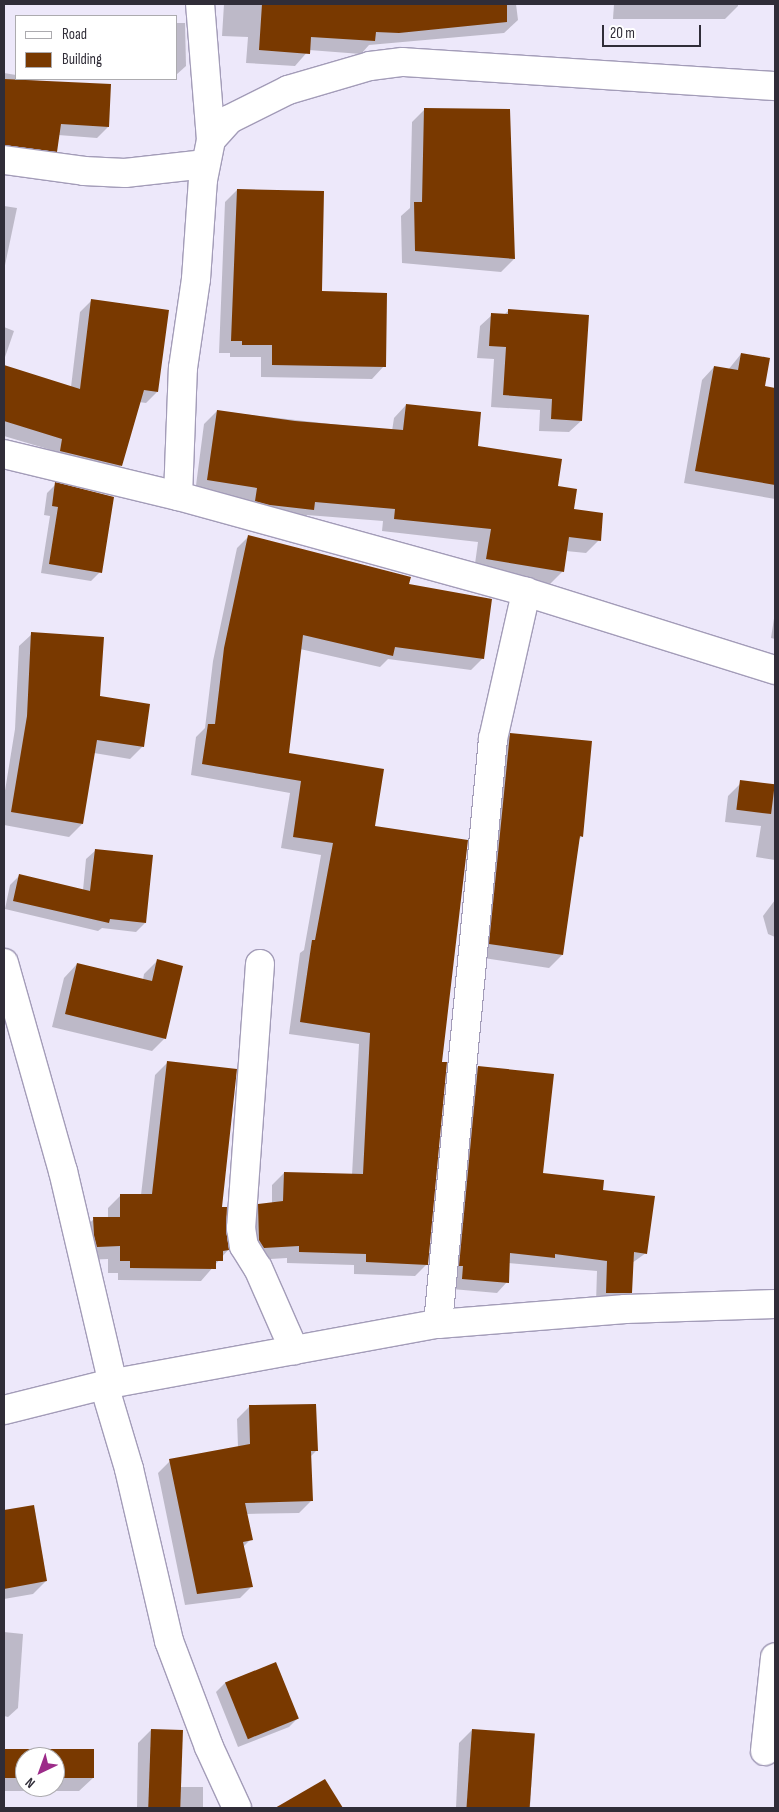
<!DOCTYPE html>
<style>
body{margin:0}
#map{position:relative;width:779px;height:1812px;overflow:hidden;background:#ede8fa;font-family:"Sofia Sans Condensed",sans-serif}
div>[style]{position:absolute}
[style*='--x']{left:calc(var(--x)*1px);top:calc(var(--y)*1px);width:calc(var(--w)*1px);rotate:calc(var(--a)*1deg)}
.shadow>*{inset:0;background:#0003}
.building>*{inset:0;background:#793900;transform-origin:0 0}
.roads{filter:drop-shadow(1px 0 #a39cb8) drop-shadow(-1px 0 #a39cb8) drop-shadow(0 1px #a39cb8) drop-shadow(0 -1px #a39cb8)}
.minor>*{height:28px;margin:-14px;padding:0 14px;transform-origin:14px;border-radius:14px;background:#fff}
.secondary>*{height:28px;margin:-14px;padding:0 14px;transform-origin:14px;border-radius:14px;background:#fff}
span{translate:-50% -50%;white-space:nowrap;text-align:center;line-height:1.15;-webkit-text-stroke:5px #fff;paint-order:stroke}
.frame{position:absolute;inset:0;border:5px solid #302d38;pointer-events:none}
.legend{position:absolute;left:15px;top:15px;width:162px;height:65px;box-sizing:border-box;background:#fff;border:1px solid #acabaf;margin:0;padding:6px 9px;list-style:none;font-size:15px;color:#302d38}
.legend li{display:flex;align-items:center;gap:10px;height:25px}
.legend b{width:25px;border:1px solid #acabaf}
.north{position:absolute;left:15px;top:1747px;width:50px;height:50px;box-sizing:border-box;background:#fff;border:1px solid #acabaf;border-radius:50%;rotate:222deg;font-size:14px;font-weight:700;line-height:20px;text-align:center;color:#302d38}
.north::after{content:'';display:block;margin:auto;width:18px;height:22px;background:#9c2b89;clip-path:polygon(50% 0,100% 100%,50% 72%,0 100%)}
.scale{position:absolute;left:602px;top:25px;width:99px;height:22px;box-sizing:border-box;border:2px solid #302d38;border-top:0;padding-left:6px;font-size:15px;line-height:18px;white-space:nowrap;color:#302d38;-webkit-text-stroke:4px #fff;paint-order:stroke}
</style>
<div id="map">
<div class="shadow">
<div style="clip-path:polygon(224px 4px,516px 4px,518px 20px,504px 33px,369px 45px,361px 54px,309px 50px,295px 66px,246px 63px,248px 37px,222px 36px)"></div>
<div style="clip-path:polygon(614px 4px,738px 4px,738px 6px,725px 19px,613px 19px)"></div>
<div style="clip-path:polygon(176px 23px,185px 23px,186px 66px,176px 75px)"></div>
<div style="clip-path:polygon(4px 73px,16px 75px,16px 79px,52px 82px,108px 127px,97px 138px,58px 135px,56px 151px,45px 162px,4px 156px)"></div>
<div style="clip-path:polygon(425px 109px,514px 259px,501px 272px,402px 263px,401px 216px,410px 208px,412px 122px)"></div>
<div style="clip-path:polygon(237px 190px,384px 366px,372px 379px,261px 377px,261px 357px,230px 357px,230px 353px,219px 353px,225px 202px)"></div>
<div style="clip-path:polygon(4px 206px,17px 208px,4px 270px)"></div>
<div style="clip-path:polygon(92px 300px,157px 392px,146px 403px,139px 402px,120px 466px,109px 477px,49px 463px,51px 450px,4px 436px,4px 367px,71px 387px,80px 312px)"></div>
<div style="clip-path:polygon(508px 311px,581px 421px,569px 432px,539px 431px,540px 410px,491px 407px,494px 359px,477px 358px,480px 326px,492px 315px,504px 315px)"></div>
<div style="clip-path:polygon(4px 327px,14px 331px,4px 360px)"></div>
<div style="clip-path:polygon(741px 354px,763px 387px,775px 389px,775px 499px,684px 483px,702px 380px,714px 367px,728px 370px)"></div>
<div style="clip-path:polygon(406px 405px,476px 447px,557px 487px,572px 511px,599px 540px,586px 553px,566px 551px,563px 571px,550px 584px,474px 571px,478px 542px,382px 531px,383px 521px,307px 515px,300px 522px,195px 493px,204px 424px,217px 411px,392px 431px,394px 418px)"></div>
<div style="clip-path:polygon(56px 484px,100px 572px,91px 581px,41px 573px,50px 516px,44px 515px,47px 493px)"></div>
<div style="clip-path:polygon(249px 536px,408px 585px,483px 658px,471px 670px,388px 659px,380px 667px,300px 649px,287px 754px,374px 827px,441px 1063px,427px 1264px,415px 1276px,354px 1274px,354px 1265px,287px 1263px,287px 1258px,252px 1260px,247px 1217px,259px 1205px,272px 1204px,272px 1185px,284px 1173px,352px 1175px,359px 1044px,289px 1034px,300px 953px,304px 950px,321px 855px,281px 848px,290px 793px,191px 775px,196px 737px,205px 728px,213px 661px,237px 548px)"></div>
<div style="clip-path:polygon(775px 612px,775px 639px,771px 638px)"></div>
<div style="clip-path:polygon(32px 634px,99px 697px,143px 746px,130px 759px,94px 753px,82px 824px,69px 837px,4px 825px,4px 797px,15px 729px,19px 646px)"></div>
<div style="clip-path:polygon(511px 734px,582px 836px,578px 840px,562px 955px,549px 968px,477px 957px,498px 747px)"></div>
<div style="clip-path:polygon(741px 783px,775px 790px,775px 860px,756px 857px,761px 826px,725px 822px,728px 796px)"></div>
<div style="clip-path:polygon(96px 850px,145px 923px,136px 932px,102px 928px,98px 931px,5px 909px,10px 885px,19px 876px,83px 890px,86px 859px)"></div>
<div style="clip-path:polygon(775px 900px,775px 937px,768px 934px,763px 916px)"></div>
<div style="clip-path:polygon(157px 961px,165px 1038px,152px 1051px,52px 1027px,64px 978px,77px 964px,143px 980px,144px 974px)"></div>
<div style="clip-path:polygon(168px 1062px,224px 1230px,228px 1250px,201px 1281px,118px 1280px,118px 1273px,108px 1273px,108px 1259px,84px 1260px,81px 1231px,94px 1219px,108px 1218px,108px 1208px,121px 1195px,141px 1195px,155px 1075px)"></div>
<div style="clip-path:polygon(478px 1067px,541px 1175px,602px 1191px,646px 1253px,632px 1263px,631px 1293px,620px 1303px,596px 1303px,597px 1271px,508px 1263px,507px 1282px,497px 1293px,452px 1289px,468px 1077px)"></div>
<div style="clip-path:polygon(249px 1407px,317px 1450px,310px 1457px,311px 1501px,299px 1513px,246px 1514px,251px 1539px,243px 1547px,252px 1586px,240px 1598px,185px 1605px,158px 1473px,170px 1461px,238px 1447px,237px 1419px)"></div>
<div style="clip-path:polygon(33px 1507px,46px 1581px,33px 1594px,4px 1599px,4px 1512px)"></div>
<div style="clip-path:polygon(4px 1632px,23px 1634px,18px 1708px,8px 1717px,4px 1716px)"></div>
<div style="clip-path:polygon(276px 1663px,298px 1718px,289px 1727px,238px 1747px,216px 1692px,225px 1683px)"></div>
<div style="clip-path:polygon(151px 1730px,181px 1787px,203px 1787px,203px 1808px,137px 1808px,138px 1743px)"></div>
<div style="clip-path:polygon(472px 1730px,534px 1734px,530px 1808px,456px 1808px,459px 1743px)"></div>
<div style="clip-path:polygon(evenodd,4px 1750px,93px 1750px,93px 1778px,79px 1791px,4px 1791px,4px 1750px,25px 1757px,55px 1757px,55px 1787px,25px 1787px,25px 1757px)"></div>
<div style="clip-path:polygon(325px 1780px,341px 1808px,281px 1808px,286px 1803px)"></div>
</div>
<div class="building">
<div style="clip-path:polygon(262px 4px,507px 4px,507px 22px,399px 33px,376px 32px,375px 41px,311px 37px,310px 54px,259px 50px)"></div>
<div style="clip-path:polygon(4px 79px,111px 84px,109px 127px,61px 124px,57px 152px,4px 145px)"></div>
<div style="clip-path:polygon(424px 108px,510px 109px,515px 259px,415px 251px,414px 202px,422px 202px)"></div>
<div style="clip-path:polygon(237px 189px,324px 191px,322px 291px,387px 293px,386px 367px,272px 365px,272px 345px,242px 345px,242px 341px,231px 341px)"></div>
<div style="clip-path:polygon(91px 299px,169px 310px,158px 392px,144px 390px,122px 466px,60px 451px,62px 439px,4px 421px,4px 365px,80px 389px)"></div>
<div style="clip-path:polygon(508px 309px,589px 315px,582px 421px,551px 419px,552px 399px,503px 395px,506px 347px,489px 346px,491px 313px,508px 314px)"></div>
<div style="clip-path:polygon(741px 353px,770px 358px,765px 386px,775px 388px,775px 485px,695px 471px,714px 366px,738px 370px)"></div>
<div style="clip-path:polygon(406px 404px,481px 412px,478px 446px,562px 459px,558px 486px,577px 489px,574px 509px,603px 513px,601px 541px,569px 537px,564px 572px,486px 559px,491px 529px,394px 519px,395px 509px,315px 502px,314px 510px,270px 505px,255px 501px,257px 488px,207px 480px,217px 410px,295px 421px,403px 430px)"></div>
<div style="clip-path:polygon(55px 482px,114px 497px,102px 573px,49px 564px,58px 507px,52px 506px)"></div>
<div style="clip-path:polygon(248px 535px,411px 577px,409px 584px,492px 599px,484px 659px,395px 647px,393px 656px,303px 635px,289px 753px,384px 769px,375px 826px,468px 840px,442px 1062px,447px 1062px,428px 1265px,366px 1262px,366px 1254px,299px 1252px,299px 1246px,264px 1248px,259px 1240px,258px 1204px,283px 1201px,284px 1172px,363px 1174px,370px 1033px,300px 1022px,312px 940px,315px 940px,333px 843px,293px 837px,301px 781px,202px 764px,208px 724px,215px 724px,224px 648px)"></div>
<div style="clip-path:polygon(31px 632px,104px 637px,100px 696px,150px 704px,144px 747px,97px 740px,83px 824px,11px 812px,27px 716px)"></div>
<div style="clip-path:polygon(510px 733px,592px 741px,583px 837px,580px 836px,563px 955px,489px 944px)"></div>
<div style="left:740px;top:780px;width:35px;height:30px;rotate:7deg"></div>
<div style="clip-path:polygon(95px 849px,153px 855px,146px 923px,110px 919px,109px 923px,13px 901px,19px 874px,90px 891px)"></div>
<div style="clip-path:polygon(157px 959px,183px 966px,166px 1039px,65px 1014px,77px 963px,152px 981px)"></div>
<div style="clip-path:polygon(167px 1061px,237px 1069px,222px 1207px,227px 1207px,226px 1230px,229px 1250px,223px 1251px,223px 1261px,216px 1261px,216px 1269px,130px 1268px,130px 1261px,120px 1261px,120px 1246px,97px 1247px,94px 1235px,93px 1217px,120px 1217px,120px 1194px,152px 1194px)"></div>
<div style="clip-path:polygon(478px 1066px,554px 1074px,543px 1173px,604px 1180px,603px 1190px,655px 1196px,647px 1254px,634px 1252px,632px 1293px,606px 1293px,607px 1261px,555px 1254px,555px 1258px,510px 1253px,509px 1283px,462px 1279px,463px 1266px,459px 1266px)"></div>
<div style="clip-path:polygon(316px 1404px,318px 1451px,311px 1451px,313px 1501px,245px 1503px,253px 1540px,243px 1542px,253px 1587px,197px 1594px,169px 1459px,250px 1444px,249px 1405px)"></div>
<div style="clip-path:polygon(34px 1505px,47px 1581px,4px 1589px,4px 1510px)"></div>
<div style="left:276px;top:1662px;width:61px;height:55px;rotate:68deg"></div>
<div style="left:151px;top:1729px;width:32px;height:79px;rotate:2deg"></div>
<div style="left:472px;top:1729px;width:63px;height:79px;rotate:4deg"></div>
<div style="clip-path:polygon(4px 1749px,94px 1749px,94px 1778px,55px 1778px,55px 1757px,25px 1757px,25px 1778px,4px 1778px)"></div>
<div style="clip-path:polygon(325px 1779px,343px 1808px,275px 1808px)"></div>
</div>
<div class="roads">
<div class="minor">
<div style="--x:211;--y:140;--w:28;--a:-48"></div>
<div style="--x:230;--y:119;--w:65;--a:-26.6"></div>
<div style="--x:288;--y:90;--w:85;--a:-16.3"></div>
<div style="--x:370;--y:66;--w:33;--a:-7"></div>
<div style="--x:403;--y:62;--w:373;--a:3.7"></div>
<div style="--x:4;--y:160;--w:81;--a:7.8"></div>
<div style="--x:84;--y:171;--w:41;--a:2.8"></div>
<div style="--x:125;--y:173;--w:81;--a:-6.4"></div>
<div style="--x:4;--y:454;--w:179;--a:13.6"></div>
<div style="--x:178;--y:496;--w:361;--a:15.4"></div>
<div style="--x:526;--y:592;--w:261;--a:17.4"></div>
<div style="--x:178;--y:496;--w:128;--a:-87.8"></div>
<div style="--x:183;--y:368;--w:90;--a:-81.7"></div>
<div style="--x:196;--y:279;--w:99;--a:-86"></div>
<div style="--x:203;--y:180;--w:41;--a:-78.7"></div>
<div style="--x:211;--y:140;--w:136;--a:-94.6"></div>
<div style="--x:4;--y:963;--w:216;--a:74.2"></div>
<div style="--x:63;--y:1171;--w:219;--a:76.8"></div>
<div style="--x:260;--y:964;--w:265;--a:94.1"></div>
<div style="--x:241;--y:1228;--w:18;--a:81"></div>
<div style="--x:244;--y:1246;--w:26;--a:58"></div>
<div style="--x:258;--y:1268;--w:90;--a:66.3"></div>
<div style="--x:438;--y:1324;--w:588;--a:-84.63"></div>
<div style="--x:493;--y:739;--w:151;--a:-77.3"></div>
<div style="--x:104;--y:1385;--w:88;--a:73.4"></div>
<div style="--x:129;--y:1469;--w:177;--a:76.9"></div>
<div style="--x:169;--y:1641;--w:113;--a:69.3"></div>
<div style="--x:209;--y:1747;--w:67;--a:65.3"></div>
<div style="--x:765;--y:1751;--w:94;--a:-83.9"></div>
</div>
<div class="secondary">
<div style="--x:4;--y:1410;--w:103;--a:-14"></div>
<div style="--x:104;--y:1385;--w:340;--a:-10.4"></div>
<div style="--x:438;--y:1324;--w:188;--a:-4.6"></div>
<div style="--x:625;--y:1309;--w:150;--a:-1.9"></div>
</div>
</div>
<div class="frame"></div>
<ul class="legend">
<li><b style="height:6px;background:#fff"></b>Road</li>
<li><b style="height:14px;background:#793900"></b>Building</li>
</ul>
<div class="north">N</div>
<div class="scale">20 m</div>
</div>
